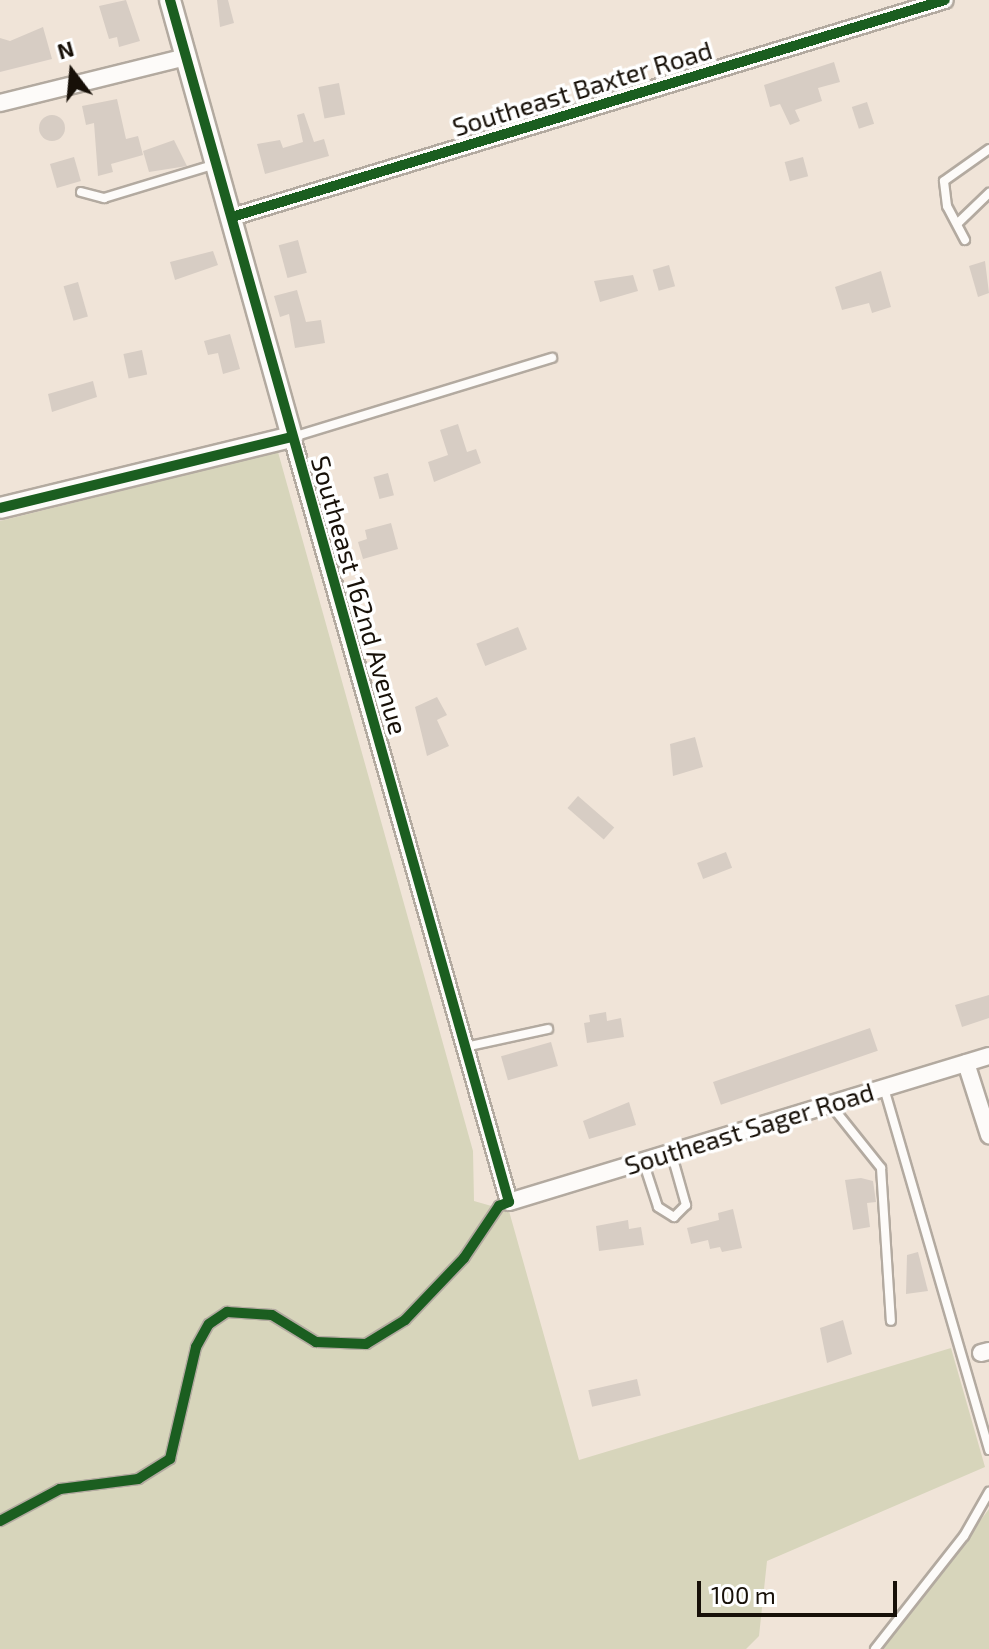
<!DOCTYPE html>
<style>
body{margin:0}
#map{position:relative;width:989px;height:1649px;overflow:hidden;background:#f0e4d8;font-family:"Exo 2",sans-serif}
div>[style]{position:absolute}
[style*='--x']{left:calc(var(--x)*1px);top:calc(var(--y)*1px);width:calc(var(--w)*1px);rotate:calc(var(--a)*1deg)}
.green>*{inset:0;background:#d7d5bb}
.building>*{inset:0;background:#d7cdc4;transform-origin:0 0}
.round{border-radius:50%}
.roads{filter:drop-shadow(2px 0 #b3aaa0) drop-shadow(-2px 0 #b3aaa0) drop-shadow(0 2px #b3aaa0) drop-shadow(0 -2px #b3aaa0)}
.service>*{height:8px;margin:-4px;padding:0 4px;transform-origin:4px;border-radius:4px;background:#fdfbf9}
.minor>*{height:16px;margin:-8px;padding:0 8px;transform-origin:8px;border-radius:8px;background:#fdfbf9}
.tertiary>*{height:20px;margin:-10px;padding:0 10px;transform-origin:10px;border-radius:10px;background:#fdfbf9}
.cycleway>*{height:10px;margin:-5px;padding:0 5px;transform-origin:5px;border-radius:5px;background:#1b5e20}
span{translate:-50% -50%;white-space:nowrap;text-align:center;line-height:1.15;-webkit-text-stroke:7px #fff;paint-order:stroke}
.street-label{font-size:26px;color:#171008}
.north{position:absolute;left:32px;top:32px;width:80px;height:80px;-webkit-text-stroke:6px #fff;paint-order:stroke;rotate:344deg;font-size:22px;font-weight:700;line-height:32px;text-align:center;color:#171008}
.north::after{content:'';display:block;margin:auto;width:28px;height:36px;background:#171008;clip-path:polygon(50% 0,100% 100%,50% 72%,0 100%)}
.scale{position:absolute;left:697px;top:1581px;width:200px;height:36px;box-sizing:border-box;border:4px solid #171008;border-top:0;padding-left:10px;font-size:24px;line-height:28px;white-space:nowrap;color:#171008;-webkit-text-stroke:6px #fff;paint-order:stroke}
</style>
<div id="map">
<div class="green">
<div style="clip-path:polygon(278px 452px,473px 1151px,474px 1201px,509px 1211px,579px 1460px,951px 1348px,985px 1467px,767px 1561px,759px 1636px,746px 1649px,0 1649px,0 521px)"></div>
<div style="clip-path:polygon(989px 1509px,989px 1649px,882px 1649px)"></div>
</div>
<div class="building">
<div style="clip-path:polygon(126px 0,140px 41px,119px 47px,117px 37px,109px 39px,99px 6px)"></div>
<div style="clip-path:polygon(217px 0,228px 0,234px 23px,220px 27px)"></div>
<div style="clip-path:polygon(43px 27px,52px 59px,0 72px,0 38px,10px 41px)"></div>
<div style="clip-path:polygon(834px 62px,840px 82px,818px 88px,822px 101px,795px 110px,800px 121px,790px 125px,780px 104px,770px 107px,764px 85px)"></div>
<div style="left:339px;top:83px;width:32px;height:21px;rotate:79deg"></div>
<div style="clip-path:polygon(117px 99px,126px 139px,138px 136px,143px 155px,111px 164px,113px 172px,98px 176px,94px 123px,86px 125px,82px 106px)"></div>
<div style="left:867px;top:102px;width:23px;height:16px;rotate:72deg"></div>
<div style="clip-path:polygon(304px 113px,314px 142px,324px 139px,329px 156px,265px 174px,257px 144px,280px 140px,283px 148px,303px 142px,297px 115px)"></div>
<div class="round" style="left:39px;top:115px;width:26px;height:26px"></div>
<div style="clip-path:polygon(174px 140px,187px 166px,149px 172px,143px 151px)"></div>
<div style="left:74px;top:157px;width:25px;height:25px;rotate:74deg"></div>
<div style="left:803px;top:157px;width:20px;height:19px;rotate:75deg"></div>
<div style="left:298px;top:240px;width:34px;height:20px;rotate:75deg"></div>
<div style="clip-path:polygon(213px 251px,218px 265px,175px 280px,170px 262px)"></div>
<div style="clip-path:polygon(985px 261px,989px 293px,978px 297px,969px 266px)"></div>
<div style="left:669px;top:265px;width:22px;height:17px;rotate:74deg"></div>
<div style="clip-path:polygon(881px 271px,891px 307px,872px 313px,869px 303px,842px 310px,835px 287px)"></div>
<div style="clip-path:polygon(633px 275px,638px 291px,600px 302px,594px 281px)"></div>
<div style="left:78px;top:282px;width:36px;height:15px;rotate:74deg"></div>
<div style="clip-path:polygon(297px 290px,306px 322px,321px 320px,325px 343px,295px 348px,289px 314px,280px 317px,274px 296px)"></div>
<div style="clip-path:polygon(230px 334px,240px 369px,223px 374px,218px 353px,208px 355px,204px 341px)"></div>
<div style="left:142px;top:350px;width:25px;height:19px;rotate:78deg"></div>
<div style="clip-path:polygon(93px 381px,97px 397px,52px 412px,48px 394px)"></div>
<div style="clip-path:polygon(458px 424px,467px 452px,476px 449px,481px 463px,434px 482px,428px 462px,448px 455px,440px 430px)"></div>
<div style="left:388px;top:473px;width:23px;height:15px;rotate:75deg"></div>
<div style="clip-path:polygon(391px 523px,398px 549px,363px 559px,358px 542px,367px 539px,365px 530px)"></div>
<div style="left:518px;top:627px;width:24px;height:45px;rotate:68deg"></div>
<div style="clip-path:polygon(437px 697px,447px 715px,437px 720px,449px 746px,427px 756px,415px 707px)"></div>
<div style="clip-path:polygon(695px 737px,703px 767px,673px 776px,670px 744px)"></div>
<div style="left:578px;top:796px;width:48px;height:16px;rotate:41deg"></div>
<div style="left:726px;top:852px;width:17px;height:31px;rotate:69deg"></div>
<div style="clip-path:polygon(989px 995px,989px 1018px,962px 1027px,955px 1005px)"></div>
<div style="clip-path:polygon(606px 1012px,607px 1021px,621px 1018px,624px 1037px,587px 1043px,584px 1023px,590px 1022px,589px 1015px)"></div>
<div style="left:870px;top:1028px;width:24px;height:166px;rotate:71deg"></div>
<div style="left:551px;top:1042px;width:25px;height:52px;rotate:74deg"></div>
<div style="clip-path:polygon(629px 1102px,636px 1125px,589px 1139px,583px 1121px)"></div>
<div style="clip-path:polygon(861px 1178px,873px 1181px,876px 1202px,867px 1203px,870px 1227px,853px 1230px,845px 1180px)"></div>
<div style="clip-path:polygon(733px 1209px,742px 1248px,722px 1252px,720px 1247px,710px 1249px,708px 1240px,691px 1244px,687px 1228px,719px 1220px,718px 1213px)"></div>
<div style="clip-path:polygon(628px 1220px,629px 1229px,641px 1227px,644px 1245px,599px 1251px,596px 1226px)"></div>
<div style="clip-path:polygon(918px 1252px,928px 1291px,906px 1294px,907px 1255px)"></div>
<div style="clip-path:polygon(843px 1320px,852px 1354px,827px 1363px,820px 1328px)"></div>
<div style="left:637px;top:1379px;width:17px;height:50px;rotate:77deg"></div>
</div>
<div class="roads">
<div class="service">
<div style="--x:81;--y:192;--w:24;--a:15"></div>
<div style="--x:104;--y:198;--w:117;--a:-16.9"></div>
<div style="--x:959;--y:222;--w:42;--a:-44"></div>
<div style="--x:965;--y:240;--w:38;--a:-118"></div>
<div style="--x:947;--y:206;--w:25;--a:-97"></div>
<div style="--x:944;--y:181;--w:55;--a:-35.4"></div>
<div style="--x:293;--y:437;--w:271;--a:-17"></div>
<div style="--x:465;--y:1047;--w:85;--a:-12.2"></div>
<div style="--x:884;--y:1088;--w:377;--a:73.8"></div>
<div style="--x:830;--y:1104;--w:82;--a:51.4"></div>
<div style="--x:881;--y:1168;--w:153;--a:86.3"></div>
<div style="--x:643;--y:1161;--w:48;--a:71.9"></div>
<div style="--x:658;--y:1207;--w:19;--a:32"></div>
<div style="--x:674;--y:1217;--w:17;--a:-45"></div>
<div style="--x:686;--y:1205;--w:55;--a:-105.8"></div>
<div style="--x:0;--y:1521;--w:68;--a:-28.1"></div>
<div style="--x:60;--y:1489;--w:79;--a:-7.3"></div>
<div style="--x:138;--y:1479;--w:38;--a:-32"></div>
<div style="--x:170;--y:1459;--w:115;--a:-76.9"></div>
<div style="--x:196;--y:1347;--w:26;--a:-61"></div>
<div style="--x:209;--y:1324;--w:22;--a:-34"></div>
<div style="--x:227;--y:1312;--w:45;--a:3.8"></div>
<div style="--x:272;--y:1315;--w:52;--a:31.5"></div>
<div style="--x:316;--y:1342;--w:50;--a:2.3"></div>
<div style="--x:366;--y:1344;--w:46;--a:-31.6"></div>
<div style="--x:405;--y:1320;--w:86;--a:-46.4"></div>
<div style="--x:464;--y:1258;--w:63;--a:-56.1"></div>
<div style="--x:499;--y:1206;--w:11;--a:-22"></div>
<div style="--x:875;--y:1649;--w:144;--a:-51.8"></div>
<div style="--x:964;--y:1536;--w:51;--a:-60.4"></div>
</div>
<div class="minor">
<div style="--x:0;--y:103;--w:192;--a:-13.9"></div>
<div style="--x:232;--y:217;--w:745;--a:-16.93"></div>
<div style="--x:292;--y:437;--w:795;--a:74.16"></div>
<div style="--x:509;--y:1202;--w:502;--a:-16.92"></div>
<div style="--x:966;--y:1063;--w:76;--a:72.3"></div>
<div style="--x:981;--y:1353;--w:8;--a:-14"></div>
</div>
<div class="tertiary">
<div style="--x:0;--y:508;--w:301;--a:-13.7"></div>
<div style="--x:292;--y:437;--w:454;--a:-105.6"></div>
</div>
</div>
<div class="cycleway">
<div style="--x:232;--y:217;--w:745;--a:-16.93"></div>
<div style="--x:0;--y:508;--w:301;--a:-13.7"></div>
<div style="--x:0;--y:1521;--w:68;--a:-28.1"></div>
<div style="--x:60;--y:1489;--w:79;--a:-7.3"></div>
<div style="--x:138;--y:1479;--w:38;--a:-32"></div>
<div style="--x:170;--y:1459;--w:115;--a:-76.9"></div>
<div style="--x:196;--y:1347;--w:26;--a:-61"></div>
<div style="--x:209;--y:1324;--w:22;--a:-34"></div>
<div style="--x:227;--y:1312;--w:45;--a:3.8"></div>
<div style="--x:272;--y:1315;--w:52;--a:31.5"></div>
<div style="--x:316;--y:1342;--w:50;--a:2.3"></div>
<div style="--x:366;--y:1344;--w:46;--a:-31.6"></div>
<div style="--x:405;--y:1320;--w:86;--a:-46.4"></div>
<div style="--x:464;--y:1258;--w:63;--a:-56.1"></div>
<div style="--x:499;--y:1206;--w:11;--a:-22"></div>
<div style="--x:509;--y:1202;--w:1249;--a:-105.75"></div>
</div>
<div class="street-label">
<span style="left:582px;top:88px;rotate:-17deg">Southeast Baxter Road</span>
<span style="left:360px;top:595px;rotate:74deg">Southeast 162nd Avenue</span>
<span style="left:749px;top:1128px;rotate:-17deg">Southeast Sager Road</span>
</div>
<div class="north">N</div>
<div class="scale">100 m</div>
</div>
